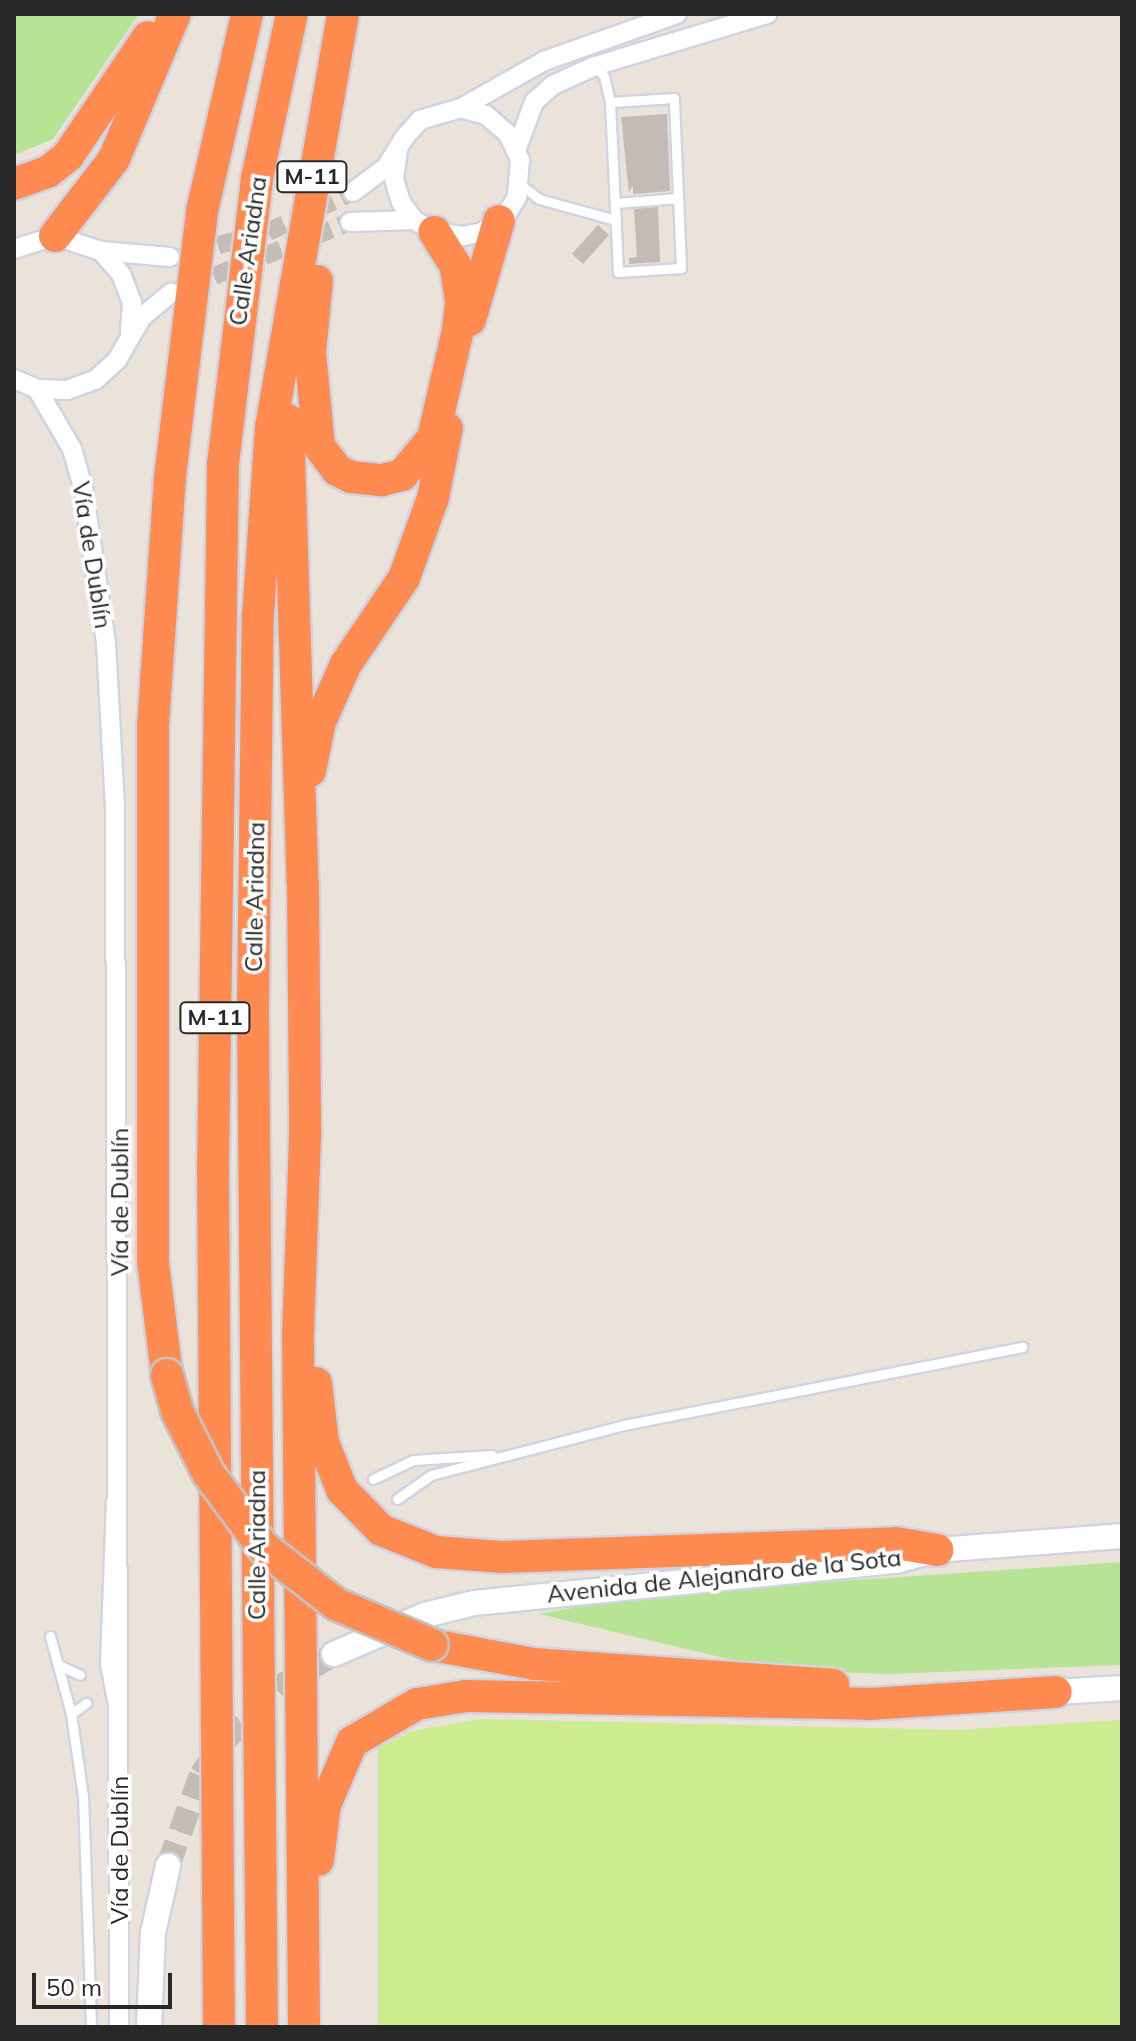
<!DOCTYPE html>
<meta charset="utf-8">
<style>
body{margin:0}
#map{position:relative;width:1136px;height:2041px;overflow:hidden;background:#ebe2d9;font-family:Mulish,sans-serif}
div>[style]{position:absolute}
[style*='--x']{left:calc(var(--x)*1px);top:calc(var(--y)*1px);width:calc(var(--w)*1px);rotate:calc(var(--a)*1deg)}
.green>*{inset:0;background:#b7e494}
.pitch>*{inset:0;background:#cdeb8f}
.building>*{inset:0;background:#c3bcb6;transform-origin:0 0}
.street-tunnel>*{height:18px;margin-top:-9px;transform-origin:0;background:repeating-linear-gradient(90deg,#c4bdb6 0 18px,transparent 0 27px)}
.secondary-tunnel>*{height:24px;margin-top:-12px;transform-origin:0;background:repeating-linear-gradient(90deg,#c4bdb6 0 24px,transparent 0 36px)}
.roads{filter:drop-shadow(2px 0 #cfd4e2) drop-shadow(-2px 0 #cfd4e2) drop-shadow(0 2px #cfd4e2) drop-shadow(0 -2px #cfd4e2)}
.lane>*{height:9px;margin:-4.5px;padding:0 4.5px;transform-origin:4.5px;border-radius:4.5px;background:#fff}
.street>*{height:18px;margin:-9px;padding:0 9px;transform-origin:9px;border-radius:9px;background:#fff}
.secondary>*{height:24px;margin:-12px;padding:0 12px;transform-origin:12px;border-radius:12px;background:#fff}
.highway>*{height:32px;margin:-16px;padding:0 16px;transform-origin:16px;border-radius:16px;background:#ff8b51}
.bridges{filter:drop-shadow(2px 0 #c3c3c3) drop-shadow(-2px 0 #c3c3c3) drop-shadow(0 2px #c3c3c3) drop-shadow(0 -2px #c3c3c3)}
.highway-bridge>*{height:32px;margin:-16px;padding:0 16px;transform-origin:16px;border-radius:16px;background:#ff8b51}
span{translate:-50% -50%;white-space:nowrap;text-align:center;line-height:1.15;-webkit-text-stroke:7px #fff;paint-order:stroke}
.shield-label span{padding:2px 6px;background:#fff;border:2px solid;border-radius:6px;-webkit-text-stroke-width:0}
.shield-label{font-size:22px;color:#282828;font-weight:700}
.street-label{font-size:24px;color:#282828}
.frame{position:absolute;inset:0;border:16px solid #282828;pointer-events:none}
.scale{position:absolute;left:32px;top:1973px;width:140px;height:36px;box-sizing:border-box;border:4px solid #282828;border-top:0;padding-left:10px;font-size:24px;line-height:28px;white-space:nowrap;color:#282828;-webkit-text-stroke:6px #fff;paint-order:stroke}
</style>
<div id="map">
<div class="green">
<div style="clip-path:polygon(14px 14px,139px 14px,53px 139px,14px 155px)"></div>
<div style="clip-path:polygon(1122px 1562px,1122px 1665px,888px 1674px,775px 1670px,539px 1614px,622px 1599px,782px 1585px)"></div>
</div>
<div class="pitch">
<div style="clip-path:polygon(481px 1719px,957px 1730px,1122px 1720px,1122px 2027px,378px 2027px,378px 1748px,412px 1731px)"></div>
</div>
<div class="building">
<div style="clip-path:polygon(667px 114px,670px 191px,633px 194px,633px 185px,629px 193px,621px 117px)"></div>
<div style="clip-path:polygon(658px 207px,660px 262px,629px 264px,629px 258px,637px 257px,634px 209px)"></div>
<div style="left:598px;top:225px;width:15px;height:39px;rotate:42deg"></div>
</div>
<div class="street-tunnel">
<div style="--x:192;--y:252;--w:79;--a:-14.7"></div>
<div style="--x:268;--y:232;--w:94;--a:-25.2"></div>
<div style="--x:189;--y:286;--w:173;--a:-21.7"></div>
</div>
<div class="secondary-tunnel">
<div style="--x:168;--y:1866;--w:97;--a:-70.1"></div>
<div style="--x:201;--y:1775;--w:42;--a:-55.6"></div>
<div style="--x:225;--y:1740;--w:74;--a:-44.5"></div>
<div style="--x:278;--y:1688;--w:66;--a:-31.3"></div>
</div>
<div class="roads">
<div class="lane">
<div style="--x:595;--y:66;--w:13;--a:48"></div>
<div style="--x:604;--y:76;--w:27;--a:77"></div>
<div style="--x:610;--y:102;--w:170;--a:87.3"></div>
<div style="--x:618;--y:272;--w:63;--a:-3.6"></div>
<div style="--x:681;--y:268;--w:170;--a:-92.4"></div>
<div style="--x:674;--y:98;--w:64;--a:176.4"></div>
<div style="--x:520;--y:184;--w:24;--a:38"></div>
<div style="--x:539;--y:199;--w:80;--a:15.3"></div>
<div style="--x:616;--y:203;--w:62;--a:-4.6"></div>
<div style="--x:373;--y:1479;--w:44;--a:-25.4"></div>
<div style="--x:413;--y:1460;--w:79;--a:-3.6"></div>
<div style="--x:397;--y:1499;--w:42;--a:-35.2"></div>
<div style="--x:431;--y:1475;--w:199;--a:-14.5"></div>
<div style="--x:624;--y:1425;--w:406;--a:-11.1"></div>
<div style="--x:111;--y:1500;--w:164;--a:92.1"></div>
<div style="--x:105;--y:1664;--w:37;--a:79"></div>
<div style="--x:50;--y:1636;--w:81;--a:74.9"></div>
<div style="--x:71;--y:1714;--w:83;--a:81.7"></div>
<div style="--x:83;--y:1796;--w:231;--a:88"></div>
<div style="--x:59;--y:1665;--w:23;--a:25"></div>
<div style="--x:71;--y:1714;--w:19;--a:-36"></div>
</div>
<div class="street">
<div style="--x:461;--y:108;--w:95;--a:-29.5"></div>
<div style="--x:544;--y:61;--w:141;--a:-19.5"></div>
<div style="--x:517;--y:148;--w:49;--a:-69.7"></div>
<div style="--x:534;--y:102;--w:25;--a:-42"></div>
<div style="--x:553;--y:85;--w:46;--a:-24.3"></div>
<div style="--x:595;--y:66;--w:180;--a:-16.8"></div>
<div style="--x:353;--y:192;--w:41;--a:-37.1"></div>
<div style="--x:386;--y:167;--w:34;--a:-58"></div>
<div style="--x:404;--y:138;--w:24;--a:-48"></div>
<div style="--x:420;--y:120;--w:43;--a:-16.3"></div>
<div style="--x:461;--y:108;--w:26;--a:16"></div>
<div style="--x:486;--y:115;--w:29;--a:41"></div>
<div style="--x:508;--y:134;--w:29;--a:65"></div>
<div style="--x:520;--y:160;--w:37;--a:95"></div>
<div style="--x:517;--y:197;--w:21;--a:121"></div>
<div style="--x:506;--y:215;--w:29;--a:144"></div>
<div style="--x:483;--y:232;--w:20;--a:169"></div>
<div style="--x:463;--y:236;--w:29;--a:-172"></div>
<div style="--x:434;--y:232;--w:23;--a:-149"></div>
<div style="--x:414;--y:220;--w:22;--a:-126"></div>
<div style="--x:401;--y:202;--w:24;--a:-107"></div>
<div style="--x:394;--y:179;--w:29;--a:-82"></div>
<div style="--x:350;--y:222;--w:64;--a:-1.8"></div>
<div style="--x:14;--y:249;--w:43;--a:-17.6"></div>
<div style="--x:55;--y:236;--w:48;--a:18.1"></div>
<div style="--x:101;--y:251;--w:69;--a:5"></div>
<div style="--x:101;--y:251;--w:30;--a:49"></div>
<div style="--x:121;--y:274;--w:31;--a:69"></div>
<div style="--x:132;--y:303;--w:30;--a:94"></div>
<div style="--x:14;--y:379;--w:25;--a:23"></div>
<div style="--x:37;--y:389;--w:30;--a:2"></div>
<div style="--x:67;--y:390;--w:30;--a:-20"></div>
<div style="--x:95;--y:380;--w:30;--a:-42"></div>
<div style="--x:117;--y:360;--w:50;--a:-59.8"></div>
<div style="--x:142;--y:317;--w:38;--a:-40"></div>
<div style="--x:37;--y:389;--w:69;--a:59.7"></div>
<div style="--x:72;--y:449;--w:40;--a:74"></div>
<div style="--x:83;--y:487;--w:157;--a:81.6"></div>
<div style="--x:106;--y:642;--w:166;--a:86.9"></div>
<div style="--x:115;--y:808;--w:1219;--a:89.81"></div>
</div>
<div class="secondary">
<div style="--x:334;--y:1654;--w:99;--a:-23.2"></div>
<div style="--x:425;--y:1615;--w:50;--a:-13.8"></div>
<div style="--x:474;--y:1603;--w:424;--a:-5.7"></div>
<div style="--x:896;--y:1561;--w:42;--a:-15"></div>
<div style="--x:937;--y:1550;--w:186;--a:-4.3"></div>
<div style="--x:1056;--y:1692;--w:66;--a:-3.5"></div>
<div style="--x:149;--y:2027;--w:94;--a:-87.6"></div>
<div style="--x:153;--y:1933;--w:69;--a:-77.4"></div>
</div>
<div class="highway">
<div style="--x:14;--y:184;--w:37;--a:-20"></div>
<div style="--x:49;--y:171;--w:24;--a:-38"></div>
<div style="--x:68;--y:156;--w:143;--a:-56.1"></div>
<div style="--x:55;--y:236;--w:97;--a:-52.5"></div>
<div style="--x:114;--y:159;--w:157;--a:-67.2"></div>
<div style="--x:317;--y:281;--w:71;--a:95.6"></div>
<div style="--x:310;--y:352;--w:94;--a:84.5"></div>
<div style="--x:319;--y:446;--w:30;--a:53"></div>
<div style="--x:337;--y:470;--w:16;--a:27"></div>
<div style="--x:351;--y:477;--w:31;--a:6"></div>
<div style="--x:382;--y:480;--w:21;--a:-14"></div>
<div style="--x:402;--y:475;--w:48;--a:-50"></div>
<div style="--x:433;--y:438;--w:111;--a:-77"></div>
<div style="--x:458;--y:330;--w:29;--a:-84"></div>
<div style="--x:461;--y:301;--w:36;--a:-99"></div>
<div style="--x:455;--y:265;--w:39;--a:-122"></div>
<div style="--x:470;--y:320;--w:103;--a:-73.7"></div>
<div style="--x:288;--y:420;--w:465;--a:88.2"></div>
<div style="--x:303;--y:885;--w:251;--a:89.5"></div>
<div style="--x:305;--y:1136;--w:199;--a:92"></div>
<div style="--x:298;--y:1335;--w:692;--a:89.5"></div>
<div style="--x:310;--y:771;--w:50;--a:-78.5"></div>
<div style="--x:320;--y:722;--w:64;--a:-65.9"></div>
<div style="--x:346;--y:664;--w:104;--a:-56"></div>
<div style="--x:404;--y:578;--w:85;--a:-70.1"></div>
<div style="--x:433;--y:498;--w:71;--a:-78.7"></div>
<div style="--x:167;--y:1375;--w:113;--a:-97.1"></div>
<div style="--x:153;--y:1263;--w:537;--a:-90"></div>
<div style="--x:153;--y:726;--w:250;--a:-86.1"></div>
<div style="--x:170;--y:477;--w:268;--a:-83.1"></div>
<div style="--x:202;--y:211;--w:202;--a:-77.1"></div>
<div style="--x:316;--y:1383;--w:59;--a:83.2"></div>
<div style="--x:323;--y:1442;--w:52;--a:68.4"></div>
<div style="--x:342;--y:1490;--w:56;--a:45.7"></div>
<div style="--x:381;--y:1530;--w:59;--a:21.8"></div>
<div style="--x:436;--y:1552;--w:66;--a:4.3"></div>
<div style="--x:502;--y:1557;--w:394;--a:-2"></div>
<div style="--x:896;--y:1543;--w:42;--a:9.7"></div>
<div style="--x:432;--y:1645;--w:105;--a:10.5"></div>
<div style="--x:535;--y:1664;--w:299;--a:4"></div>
<div style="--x:318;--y:1860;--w:55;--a:-82.7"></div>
<div style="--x:325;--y:1805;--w:69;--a:-66.8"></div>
<div style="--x:352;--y:1742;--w:75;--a:-30.3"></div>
<div style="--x:417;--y:1704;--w:50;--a:-9.3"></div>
<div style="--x:466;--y:1696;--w:404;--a:1.1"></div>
<div style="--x:870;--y:1704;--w:186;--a:-3.7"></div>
<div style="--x:219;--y:2027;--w:858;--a:-90.4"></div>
<div style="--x:213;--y:1169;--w:705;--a:-89.19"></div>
<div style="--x:223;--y:464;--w:288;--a:-83.2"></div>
<div style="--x:257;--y:178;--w:168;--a:-78"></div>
<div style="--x:262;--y:2027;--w:1021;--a:-90.51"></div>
<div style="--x:253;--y:1006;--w:390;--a:-89.3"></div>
<div style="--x:258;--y:616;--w:189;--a:-86.1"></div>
<div style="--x:271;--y:427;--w:419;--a:-80.1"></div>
</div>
</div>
<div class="bridges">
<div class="highway-bridge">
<div style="--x:167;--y:1375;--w:37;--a:74"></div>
<div style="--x:177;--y:1411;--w:69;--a:63.4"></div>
<div style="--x:208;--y:1473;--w:94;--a:53.3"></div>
<div style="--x:264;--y:1548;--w:91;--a:37.9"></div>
<div style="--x:336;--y:1604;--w:104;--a:23.1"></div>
</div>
</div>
<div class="shield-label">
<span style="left:312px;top:177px">M-11</span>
<span style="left:215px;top:1018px">M-11</span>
</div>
<div class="street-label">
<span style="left:248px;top:251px;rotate:-82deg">Calle Ariadna</span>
<span style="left:92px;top:555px;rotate:81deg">Vía de Dublín</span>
<span style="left:255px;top:897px;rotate:-89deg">Calle Ariadna</span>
<span style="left:120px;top:1202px;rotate:-90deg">Vía de Dublín</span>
<span style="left:257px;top:1545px;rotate:-90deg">Calle Ariadna</span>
<span style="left:724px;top:1576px;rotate:-6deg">Avenida de Alejandro de la Sota</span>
<span style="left:120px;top:1850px;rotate:-90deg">Vía de Dublín</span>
</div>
<div class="frame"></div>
<div class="scale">50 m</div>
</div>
